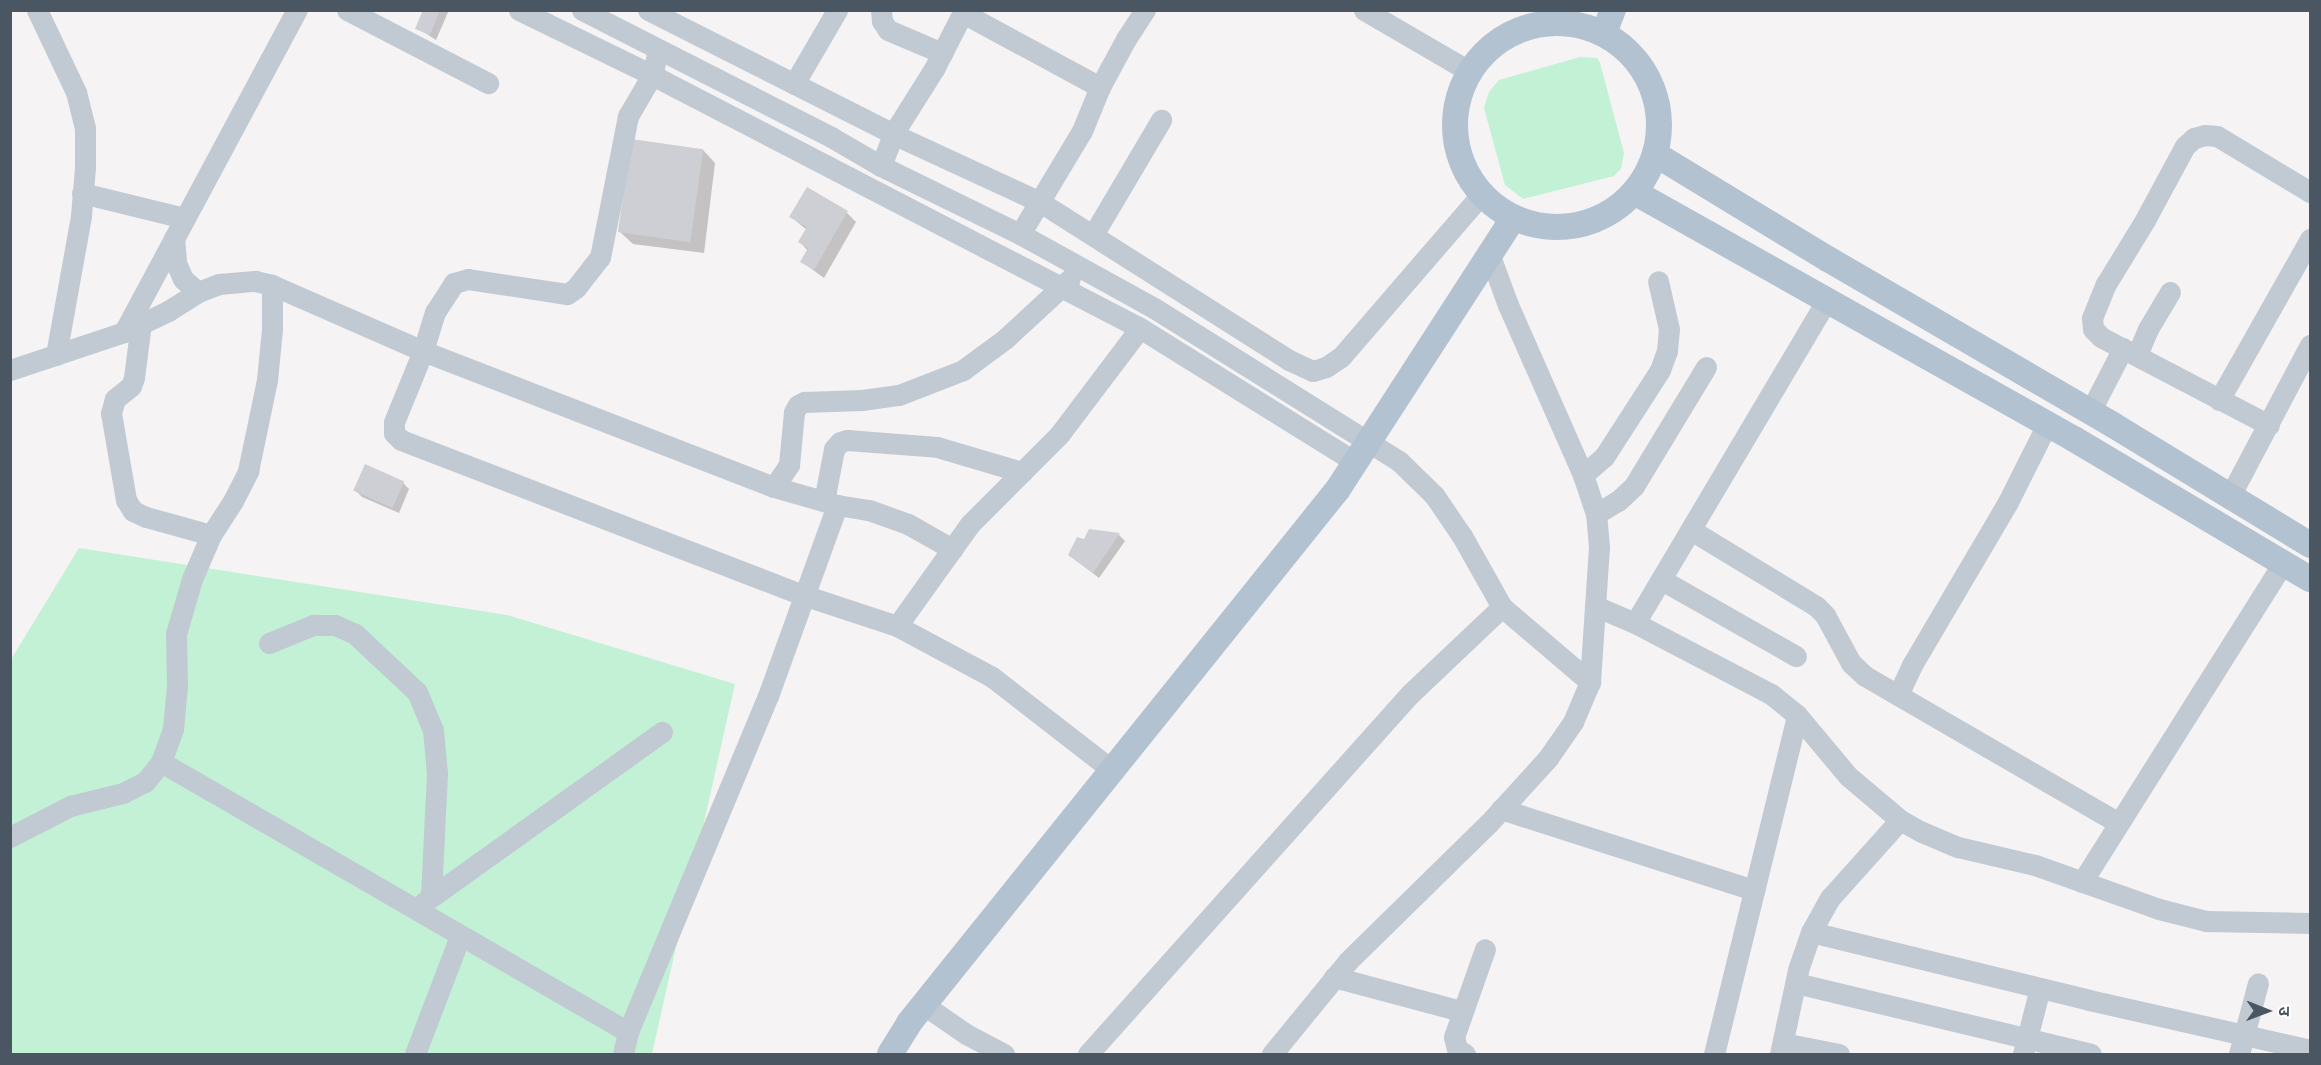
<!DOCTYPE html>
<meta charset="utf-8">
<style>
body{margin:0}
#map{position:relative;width:2321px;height:1065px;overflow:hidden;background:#f5f3f3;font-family:Ubuntu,"Noto Sans Devanagari",sans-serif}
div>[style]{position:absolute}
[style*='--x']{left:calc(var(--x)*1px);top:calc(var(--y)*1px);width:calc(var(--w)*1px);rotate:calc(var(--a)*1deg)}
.green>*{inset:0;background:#c3f1d5}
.shadow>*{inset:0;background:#0003}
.building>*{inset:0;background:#cdcfd5;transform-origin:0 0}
.minor>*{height:21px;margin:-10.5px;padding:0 10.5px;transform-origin:10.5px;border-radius:10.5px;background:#c1cad2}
.major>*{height:26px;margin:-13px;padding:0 13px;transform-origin:13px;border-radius:13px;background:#b3c2d1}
.major>.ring{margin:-13px;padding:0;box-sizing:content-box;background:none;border:26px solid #b3c2d1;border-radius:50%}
span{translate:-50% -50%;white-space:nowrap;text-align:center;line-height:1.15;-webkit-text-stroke:4.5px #fff;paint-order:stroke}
.frame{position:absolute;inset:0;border:12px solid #4a5661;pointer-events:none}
.north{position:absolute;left:2237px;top:981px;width:60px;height:60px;-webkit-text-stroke:4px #fff;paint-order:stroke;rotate:91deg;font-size:16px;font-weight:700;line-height:24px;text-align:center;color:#4a5661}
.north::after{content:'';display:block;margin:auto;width:21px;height:27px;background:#4a5661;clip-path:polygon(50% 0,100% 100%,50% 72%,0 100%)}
</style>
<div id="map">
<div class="green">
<div style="clip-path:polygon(1580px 57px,1597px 58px,1600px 63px,1624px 153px,1621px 169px,1614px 176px,1523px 199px,1505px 185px,1484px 108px,1489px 92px,1499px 80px)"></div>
<div style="clip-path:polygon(79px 548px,507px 615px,735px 684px,652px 1054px,11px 1054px,10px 661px)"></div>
</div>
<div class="shadow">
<div style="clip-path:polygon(425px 10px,449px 10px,436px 40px,417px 28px)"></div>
<div style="clip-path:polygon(703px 150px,715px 163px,704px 253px,633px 244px,620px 232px)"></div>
<div style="clip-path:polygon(847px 213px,856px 222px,824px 278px,802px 262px,808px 251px,800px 242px,807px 230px,791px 217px)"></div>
<div style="clip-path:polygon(403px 483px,409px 489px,399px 513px,362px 497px,355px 490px)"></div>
<div style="clip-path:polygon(1090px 531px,1119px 535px,1125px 541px,1099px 578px,1069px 555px,1085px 541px)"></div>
</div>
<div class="building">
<div style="clip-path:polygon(423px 10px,440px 10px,430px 35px,415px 29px)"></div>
<div style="left:631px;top:139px;width:73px;height:94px;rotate:8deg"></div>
<div style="clip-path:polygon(807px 187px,848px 211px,814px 270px,800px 262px,808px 248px,798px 242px,807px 227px,789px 217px)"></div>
<div style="left:365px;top:464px;width:43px;height:29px;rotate:24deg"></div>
<div style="clip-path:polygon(1089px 529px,1120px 533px,1093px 573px,1068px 555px,1077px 537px,1084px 539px)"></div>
</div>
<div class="minor">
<div style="--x:37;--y:10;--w:91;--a:64.6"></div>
<div style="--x:76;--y:92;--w:37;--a:76"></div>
<div style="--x:85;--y:128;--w:39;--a:90"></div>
<div style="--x:85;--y:167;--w:49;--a:94.7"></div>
<div style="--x:81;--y:216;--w:141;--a:100.2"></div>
<div style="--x:347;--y:10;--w:159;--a:27.4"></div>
<div style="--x:519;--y:10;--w:148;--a:26"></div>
<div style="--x:652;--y:75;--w:550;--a:27.4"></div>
<div style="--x:1140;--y:328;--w:253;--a:31.9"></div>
<div style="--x:582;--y:10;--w:280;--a:27"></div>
<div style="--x:831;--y:137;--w:58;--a:30.1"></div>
<div style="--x:881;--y:166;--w:155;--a:26.1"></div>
<div style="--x:1020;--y:234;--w:153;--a:28.9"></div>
<div style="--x:1154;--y:308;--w:289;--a:32"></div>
<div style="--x:1399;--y:461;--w:49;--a:44.2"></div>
<div style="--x:1434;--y:495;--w:50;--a:55.7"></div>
<div style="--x:1462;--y:536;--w:81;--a:60.6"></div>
<div style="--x:1502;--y:607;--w:116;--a:40.4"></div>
<div style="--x:648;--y:10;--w:275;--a:26.8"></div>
<div style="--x:893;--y:134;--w:162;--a:24.8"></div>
<div style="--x:1040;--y:202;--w:295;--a:32.4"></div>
<div style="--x:1289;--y:360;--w:26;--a:25"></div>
<div style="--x:1313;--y:371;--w:14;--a:-17"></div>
<div style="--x:1326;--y:367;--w:18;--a:-34"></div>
<div style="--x:1341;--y:357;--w:214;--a:-49.2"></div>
<div style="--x:881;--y:10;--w:11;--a:85"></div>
<div style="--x:882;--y:21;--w:11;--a:56"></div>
<div style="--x:888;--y:30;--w:59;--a:23.1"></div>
<div style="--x:1364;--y:10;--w:121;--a:30.2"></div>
<div style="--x:963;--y:13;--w:156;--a:28.4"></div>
<div style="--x:658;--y:50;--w:26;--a:103"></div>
<div style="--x:652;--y:75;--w:48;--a:120.3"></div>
<div style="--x:628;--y:116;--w:144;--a:101.2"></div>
<div style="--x:600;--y:257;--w:39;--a:128"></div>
<div style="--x:576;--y:288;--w:11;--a:146"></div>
<div style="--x:567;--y:294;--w:100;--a:-171.4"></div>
<div style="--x:468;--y:279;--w:15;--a:164"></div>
<div style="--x:454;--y:283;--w:35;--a:123"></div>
<div style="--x:435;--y:312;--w:41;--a:107.1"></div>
<div style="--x:423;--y:351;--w:77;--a:112.2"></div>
<div style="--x:394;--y:422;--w:11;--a:90"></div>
<div style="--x:394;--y:433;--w:10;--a:45"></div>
<div style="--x:401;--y:440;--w:434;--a:21.1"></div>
<div style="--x:806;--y:596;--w:96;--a:18.2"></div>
<div style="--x:897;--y:626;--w:108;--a:28.2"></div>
<div style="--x:992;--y:677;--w:152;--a:37.8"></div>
<div style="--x:794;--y:84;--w:86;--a:-59.8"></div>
<div style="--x:881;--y:166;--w:34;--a:-69"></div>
<div style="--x:893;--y:134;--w:77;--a:-57.8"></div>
<div style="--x:934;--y:69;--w:66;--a:-63"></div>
<div style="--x:82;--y:193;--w:105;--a:13.8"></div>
<div style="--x:1020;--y:234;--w:120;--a:-59"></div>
<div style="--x:1082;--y:131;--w:48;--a:-67.8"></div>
<div style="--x:1100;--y:87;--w:55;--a:-61.6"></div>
<div style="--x:1126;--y:39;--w:35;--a:-57"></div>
<div style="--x:1093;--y:235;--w:134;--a:-59.4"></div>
<div style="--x:174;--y:238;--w:25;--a:85"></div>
<div style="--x:176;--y:263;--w:17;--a:66"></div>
<div style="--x:183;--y:279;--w:20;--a:41"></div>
<div style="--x:141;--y:323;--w:55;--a:97.3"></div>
<div style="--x:134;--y:378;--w:9;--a:111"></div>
<div style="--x:131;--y:386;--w:21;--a:141"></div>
<div style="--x:115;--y:399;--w:15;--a:106"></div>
<div style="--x:111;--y:413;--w:88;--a:80.2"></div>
<div style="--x:126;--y:500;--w:13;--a:58"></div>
<div style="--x:133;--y:511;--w:14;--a:25"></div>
<div style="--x:146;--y:517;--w:67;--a:15.5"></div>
<div style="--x:124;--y:332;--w:366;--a:-61.8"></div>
<div style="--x:2137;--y:355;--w:28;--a:-67"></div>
<div style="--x:2148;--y:329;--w:43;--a:-59.3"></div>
<div style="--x:10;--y:370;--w:120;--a:-18.4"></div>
<div style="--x:124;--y:332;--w:49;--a:-25.5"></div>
<div style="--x:168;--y:311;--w:36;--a:-32"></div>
<div style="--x:198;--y:292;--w:22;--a:-21"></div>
<div style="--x:219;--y:284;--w:36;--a:-5"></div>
<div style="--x:255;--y:281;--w:17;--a:13"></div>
<div style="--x:272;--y:285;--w:165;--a:23.6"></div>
<div style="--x:423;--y:351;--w:376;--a:21.2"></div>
<div style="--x:774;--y:487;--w:66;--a:15.9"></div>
<div style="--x:837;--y:505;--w:32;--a:9"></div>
<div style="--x:869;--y:510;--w:41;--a:19.7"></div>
<div style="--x:908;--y:524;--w:51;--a:29.6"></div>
<div style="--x:2219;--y:400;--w:185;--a:-60.5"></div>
<div style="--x:2090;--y:412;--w:72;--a:-62.7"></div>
<div style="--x:2269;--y:425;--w:190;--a:-152.4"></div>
<div style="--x:2101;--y:337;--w:11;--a:-135"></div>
<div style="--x:2093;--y:329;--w:11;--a:-95"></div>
<div style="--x:2092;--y:318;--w:37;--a:-68"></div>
<div style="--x:2106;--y:284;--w:75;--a:-58.6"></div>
<div style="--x:2145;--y:220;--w:84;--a:-61.6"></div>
<div style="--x:2185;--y:146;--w:12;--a:-42"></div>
<div style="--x:2194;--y:138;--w:11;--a:-15"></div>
<div style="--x:2205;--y:135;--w:12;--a:5"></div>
<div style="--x:2217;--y:136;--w:109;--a:31.1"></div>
<div style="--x:1583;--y:475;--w:28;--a:-41"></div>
<div style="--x:1604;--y:457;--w:103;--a:-57.2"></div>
<div style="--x:1660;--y:370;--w:20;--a:-70"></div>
<div style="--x:1667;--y:351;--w:22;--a:-85"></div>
<div style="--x:1669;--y:329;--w:49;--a:-102.9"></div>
<div style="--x:774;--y:487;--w:27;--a:-56"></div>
<div style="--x:789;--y:465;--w:53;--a:-84.6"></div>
<div style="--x:794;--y:412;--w:8;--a:-60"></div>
<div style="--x:798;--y:405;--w:7;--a:-27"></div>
<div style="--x:804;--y:402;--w:58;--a:-2"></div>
<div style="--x:862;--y:400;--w:37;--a:-8"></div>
<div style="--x:899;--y:395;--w:69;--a:-21.3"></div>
<div style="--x:963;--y:370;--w:52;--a:-36.4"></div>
<div style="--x:1005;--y:339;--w:88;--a:-42.7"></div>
<div style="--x:2230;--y:496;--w:171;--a:-62.1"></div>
<div style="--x:824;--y:501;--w:53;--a:-79.1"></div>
<div style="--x:834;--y:449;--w:9;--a:-49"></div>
<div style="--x:840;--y:442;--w:7;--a:-16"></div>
<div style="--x:847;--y:440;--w:90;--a:4.4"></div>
<div style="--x:937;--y:447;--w:89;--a:16.4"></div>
<div style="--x:1596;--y:514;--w:26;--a:-31"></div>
<div style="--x:1618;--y:501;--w:22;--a:-43"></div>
<div style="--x:1634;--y:486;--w:139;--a:-58.8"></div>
<div style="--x:1691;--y:530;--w:146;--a:31.3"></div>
<div style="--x:1816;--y:606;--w:13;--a:45"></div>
<div style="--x:1825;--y:615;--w:55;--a:61.6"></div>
<div style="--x:1851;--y:663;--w:19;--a:43"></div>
<div style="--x:1865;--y:676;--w:293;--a:30.1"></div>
<div style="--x:1662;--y:580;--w:154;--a:29.6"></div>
<div style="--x:1595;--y:606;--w:43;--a:23"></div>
<div style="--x:1635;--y:623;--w:153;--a:27.6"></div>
<div style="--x:1771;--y:694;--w:33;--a:39"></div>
<div style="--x:1797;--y:715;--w:80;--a:50.1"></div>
<div style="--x:1848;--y:776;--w:68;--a:40.2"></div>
<div style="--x:1900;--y:820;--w:25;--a:29"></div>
<div style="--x:1922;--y:832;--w:39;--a:23"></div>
<div style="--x:1958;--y:847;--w:79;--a:13.2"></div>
<div style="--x:2035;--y:865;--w:132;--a:19.5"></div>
<div style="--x:2159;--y:909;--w:49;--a:14.3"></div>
<div style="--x:2206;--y:921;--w:104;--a:1.1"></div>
<div style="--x:1635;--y:623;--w:376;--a:-59.3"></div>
<div style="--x:897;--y:626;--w:125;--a:-54.4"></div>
<div style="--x:970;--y:524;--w:126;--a:-45"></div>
<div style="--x:1059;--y:435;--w:134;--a:-52.9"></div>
<div style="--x:269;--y:643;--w:48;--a:-22.2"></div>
<div style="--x:313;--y:625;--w:22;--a:0"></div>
<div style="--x:335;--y:625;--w:22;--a:24"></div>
<div style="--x:355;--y:634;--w:85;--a:43.1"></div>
<div style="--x:417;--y:692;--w:41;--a:67.2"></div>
<div style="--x:433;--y:730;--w:43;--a:84.7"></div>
<div style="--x:437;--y:773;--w:124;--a:92.8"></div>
<div style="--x:1898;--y:695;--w:33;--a:-65"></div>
<div style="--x:1912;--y:665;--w:189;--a:-59.5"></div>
<div style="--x:2008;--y:502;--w:87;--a:-63.4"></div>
<div style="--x:161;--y:762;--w:539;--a:30.03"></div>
<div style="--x:1501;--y:809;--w:266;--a:17.8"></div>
<div style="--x:10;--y:837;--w:68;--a:-27.3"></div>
<div style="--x:70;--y:806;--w:55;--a:-13.8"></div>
<div style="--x:123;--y:793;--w:25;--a:-27"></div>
<div style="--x:145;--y:782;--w:26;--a:-51"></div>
<div style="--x:161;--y:762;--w:35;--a:-70"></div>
<div style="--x:173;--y:729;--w:43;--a:-84.7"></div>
<div style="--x:177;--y:686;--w:52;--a:-91.1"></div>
<div style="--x:176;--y:634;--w:57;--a:-73.8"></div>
<div style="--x:192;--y:579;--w:48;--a:-66.6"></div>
<div style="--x:211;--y:535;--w:40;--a:-57.1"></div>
<div style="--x:233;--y:501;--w:34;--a:-63"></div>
<div style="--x:248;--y:471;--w:93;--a:-78.2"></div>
<div style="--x:267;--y:380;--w:51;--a:-84.4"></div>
<div style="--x:272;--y:329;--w:44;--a:-90"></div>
<div style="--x:2082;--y:882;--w:377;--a:-57.8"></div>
<div style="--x:423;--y:903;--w:294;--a:-35.6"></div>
<div style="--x:1811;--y:932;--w:286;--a:13.7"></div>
<div style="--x:2089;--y:1000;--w:227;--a:12.7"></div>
<div style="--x:1334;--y:977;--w:131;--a:15"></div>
<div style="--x:1796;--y:983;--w:303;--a:13.5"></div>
<div style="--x:924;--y:1005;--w:51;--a:34.6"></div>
<div style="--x:966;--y:1034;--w:43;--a:27.8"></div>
<div style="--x:1783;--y:1043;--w:57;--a:11.1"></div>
<div style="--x:415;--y:1054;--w:126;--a:-69.1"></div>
<div style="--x:623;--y:1054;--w:23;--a:-77"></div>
<div style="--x:628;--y:1032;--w:364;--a:-67.4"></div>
<div style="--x:768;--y:696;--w:203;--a:-70.1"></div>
<div style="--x:1088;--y:1054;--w:483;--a:-48.2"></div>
<div style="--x:1410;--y:694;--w:127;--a:-43.4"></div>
<div style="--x:1272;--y:1054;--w:120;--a:-50.7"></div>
<div style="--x:1348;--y:961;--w:196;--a:-44.4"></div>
<div style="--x:1488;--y:824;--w:89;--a:-47.7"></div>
<div style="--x:1548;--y:758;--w:44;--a:-55.2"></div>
<div style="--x:1573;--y:722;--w:43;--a:-67"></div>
<div style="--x:1590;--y:682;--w:135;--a:-86.2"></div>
<div style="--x:1599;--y:547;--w:33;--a:-95"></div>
<div style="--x:1596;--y:514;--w:41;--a:-108.4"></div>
<div style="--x:1583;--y:475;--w:186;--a:-113.8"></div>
<div style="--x:1508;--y:305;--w:52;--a:-110.2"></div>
<div style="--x:1465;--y:1054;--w:9;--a:-148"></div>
<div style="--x:1457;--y:1049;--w:12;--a:-104"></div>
<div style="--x:1454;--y:1037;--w:93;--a:-70.6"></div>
<div style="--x:1714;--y:1054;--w:349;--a:-76.2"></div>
<div style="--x:1780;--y:1054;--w:86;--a:-77.9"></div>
<div style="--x:1798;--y:970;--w:40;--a:-71.1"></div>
<div style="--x:1811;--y:932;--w:39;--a:-61"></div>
<div style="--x:1830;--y:898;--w:105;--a:-48.1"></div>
<div style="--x:2023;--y:1054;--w:68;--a:-75.6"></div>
<div style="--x:2239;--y:1054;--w:73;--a:-75"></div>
</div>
<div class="major">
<div class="ring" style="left:1455px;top:23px;width:178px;height:178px"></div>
<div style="--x:1604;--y:33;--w:25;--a:-69"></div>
<div style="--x:1655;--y:154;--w:202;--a:31.3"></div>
<div style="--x:1828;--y:259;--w:330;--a:30.2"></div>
<div style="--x:2113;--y:425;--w:231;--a:31.3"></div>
<div style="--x:1634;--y:192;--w:505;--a:29.31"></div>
<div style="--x:2074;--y:439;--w:274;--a:30.7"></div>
<div style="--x:890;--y:1054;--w:36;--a:-58"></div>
<div style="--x:909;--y:1023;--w:685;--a:-51.22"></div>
<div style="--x:1338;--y:489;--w:322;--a:-57.1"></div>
</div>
<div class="frame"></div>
<div class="north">उ</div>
</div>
